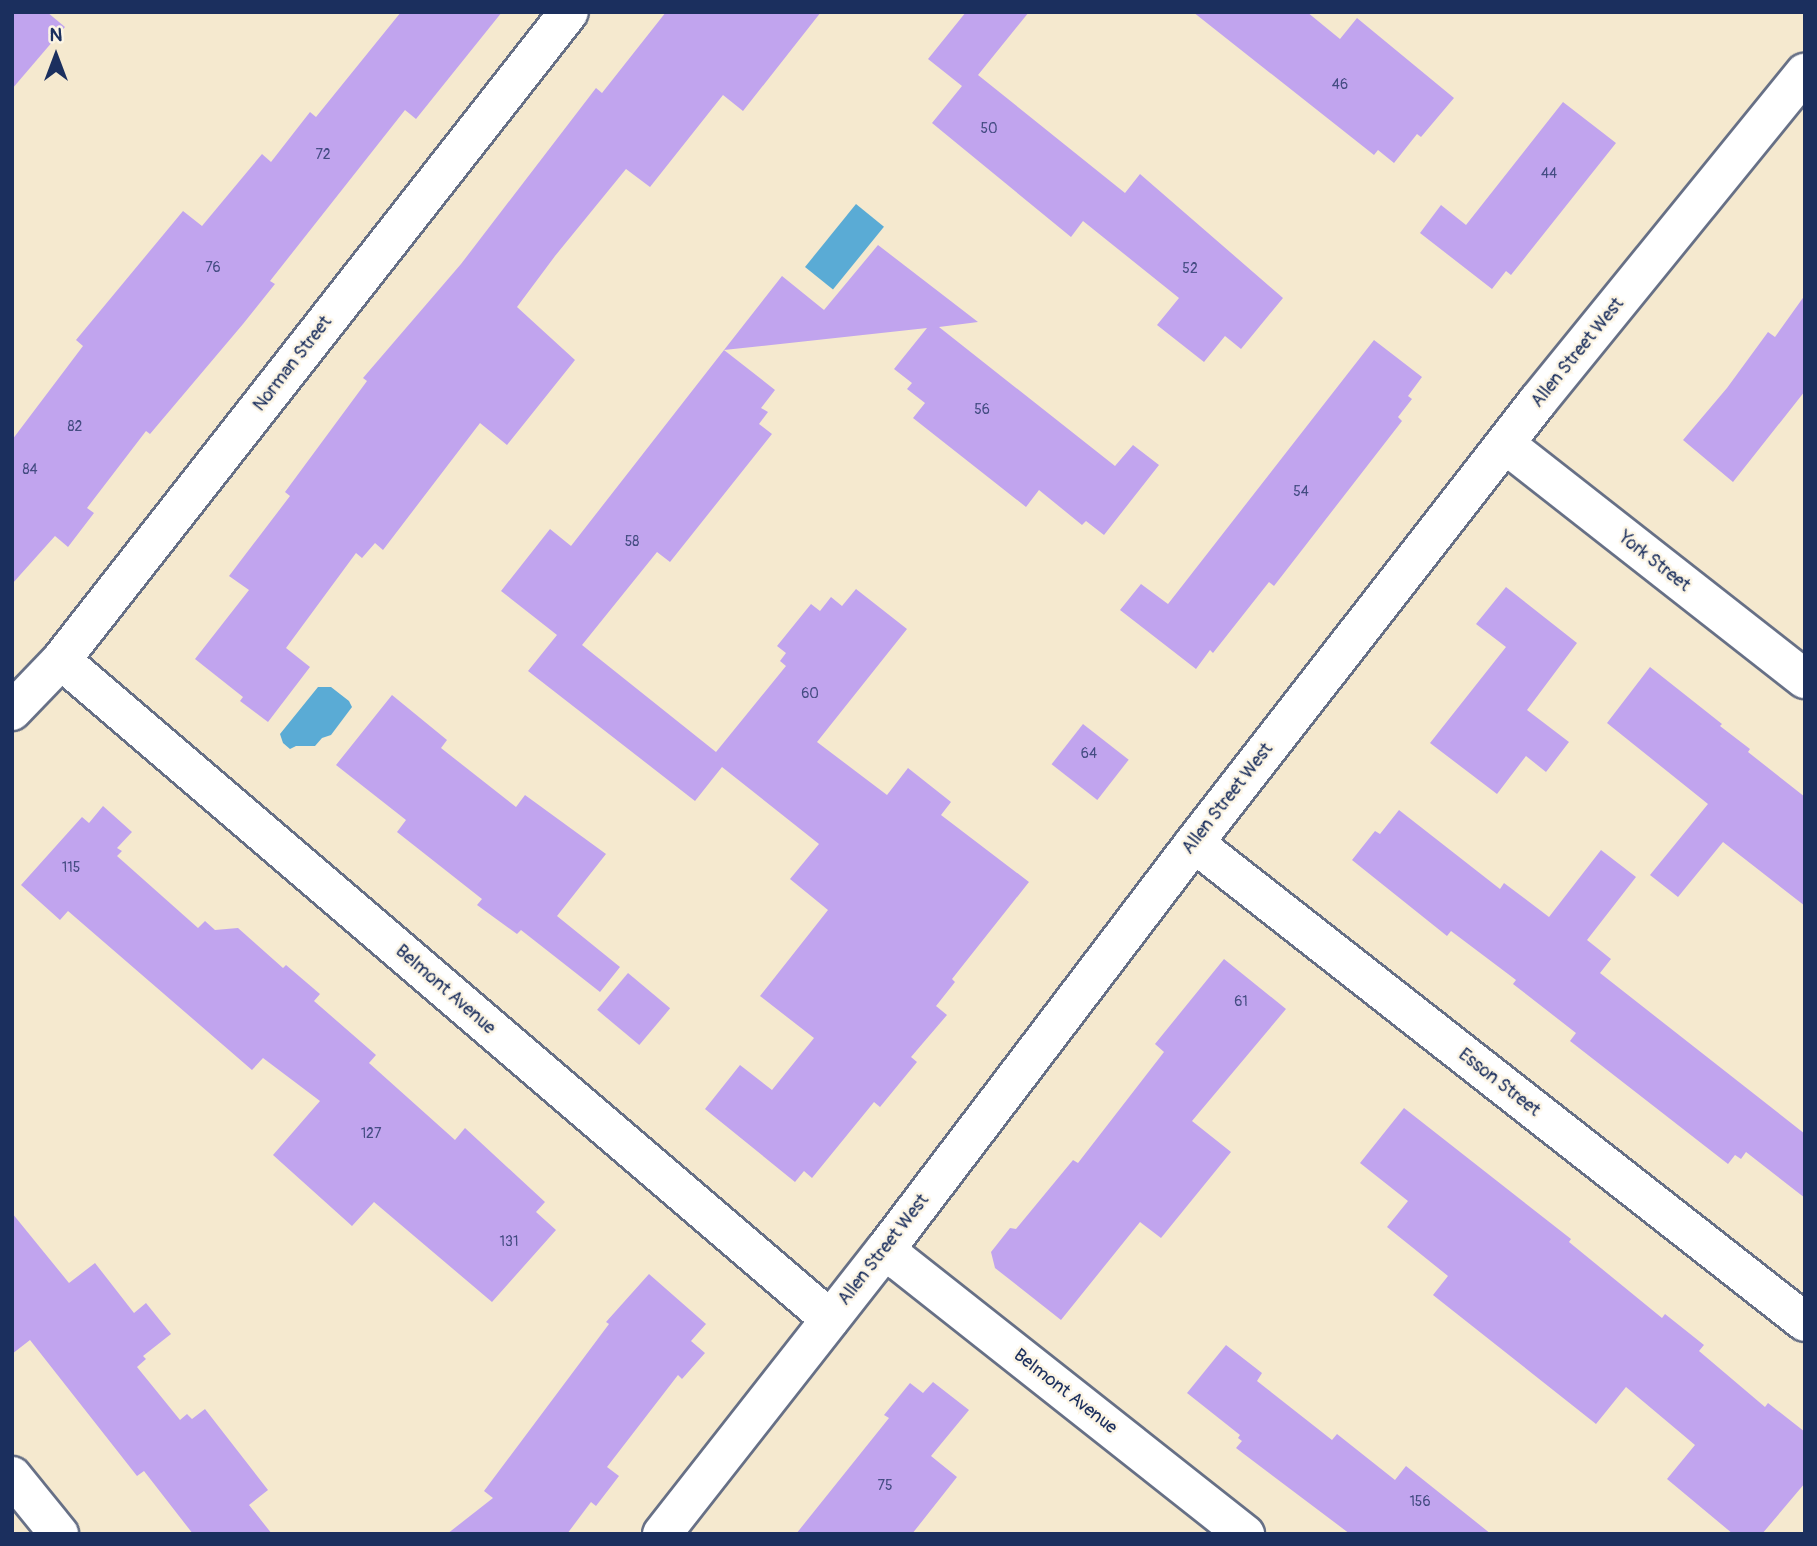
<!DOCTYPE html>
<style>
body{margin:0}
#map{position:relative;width:1817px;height:1546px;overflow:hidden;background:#f5e9cf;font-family:Pangolin,sans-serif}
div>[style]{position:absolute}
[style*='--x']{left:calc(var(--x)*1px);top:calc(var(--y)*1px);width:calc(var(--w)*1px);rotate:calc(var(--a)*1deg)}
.water>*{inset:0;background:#5aabd5;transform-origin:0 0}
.building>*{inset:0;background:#c1a4ee;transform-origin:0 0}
.roads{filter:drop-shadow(2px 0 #677086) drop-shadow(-2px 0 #677086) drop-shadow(0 2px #677086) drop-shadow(0 -2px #677086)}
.minor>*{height:38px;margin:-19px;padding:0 19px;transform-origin:19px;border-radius:19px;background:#fff}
span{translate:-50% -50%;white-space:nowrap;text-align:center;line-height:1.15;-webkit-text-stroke:5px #fcf5e5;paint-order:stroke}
.number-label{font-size:14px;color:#444c82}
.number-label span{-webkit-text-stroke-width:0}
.street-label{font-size:18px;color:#1b2f5e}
.frame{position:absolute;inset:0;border:14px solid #1b2f5e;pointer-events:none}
.north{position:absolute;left:21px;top:21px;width:70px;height:70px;-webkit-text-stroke:5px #fcf5e5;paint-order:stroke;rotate:0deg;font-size:19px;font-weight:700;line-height:28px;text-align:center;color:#1b2f5e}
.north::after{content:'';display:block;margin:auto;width:24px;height:32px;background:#1b2f5e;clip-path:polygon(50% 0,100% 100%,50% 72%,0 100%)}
</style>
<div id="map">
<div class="water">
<div style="left:856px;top:204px;width:36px;height:81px;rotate:39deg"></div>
<div style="clip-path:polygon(318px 687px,331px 687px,349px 701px,352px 707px,331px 735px,322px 738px,315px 746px,296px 746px,290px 749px,283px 743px,280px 734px)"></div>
</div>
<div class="building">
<div style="clip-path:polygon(12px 12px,47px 12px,65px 27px,12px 89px)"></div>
<div style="clip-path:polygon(401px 12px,502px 12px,416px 119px,405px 110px,270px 281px,275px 284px,243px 324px,150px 434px,146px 431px,87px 508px,94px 513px,68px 547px,55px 536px,12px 584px,12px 440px,83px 346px,76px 340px,183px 211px,202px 226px,262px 154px,271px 162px,310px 112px,316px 117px)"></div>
<div style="clip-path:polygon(666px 12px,821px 12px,743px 111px,723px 95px,650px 187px,626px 169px,555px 256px,517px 307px,575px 360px,507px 445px,480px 423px,383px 550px,375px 543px,362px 558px,356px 553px,286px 648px,310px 667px,268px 722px,240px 701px,243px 697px,195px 659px,249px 590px,229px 576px,290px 496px,285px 492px,367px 381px,363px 378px,461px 264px,596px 88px,602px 93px)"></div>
<div style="clip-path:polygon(966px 12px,1029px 12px,978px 75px,1125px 193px,1140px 174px,1283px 298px,1241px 349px,1225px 336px,1204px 362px,1157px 325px,1179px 298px,1083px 221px,1071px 237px,932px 123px,962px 86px,928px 59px)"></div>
<div style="clip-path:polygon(1193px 12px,1307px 12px,1340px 39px,1357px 18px,1454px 98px,1421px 137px,1417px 134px,1394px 163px,1378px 150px,1374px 155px)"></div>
<div style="clip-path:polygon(1563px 102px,1616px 143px,1511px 275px,1506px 271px,1492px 289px,1420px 233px,1441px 205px,1466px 225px)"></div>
<div style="clip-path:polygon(878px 245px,978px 322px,939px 327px,1115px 466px,1133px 445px,1159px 465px,1104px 535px,1086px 521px,1082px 525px,1039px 490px,1026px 507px,913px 418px,925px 403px,907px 389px,912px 383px,894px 369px,927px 328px,724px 350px,782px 276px,824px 310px)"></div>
<div style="clip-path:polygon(1805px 295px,1805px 391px,1733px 482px,1683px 440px,1727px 388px,1768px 332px,1775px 337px)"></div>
<div style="clip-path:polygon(1374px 340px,1422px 377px,1408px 396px,1412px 399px,1398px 417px,1402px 421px,1274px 586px,1269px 582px,1213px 653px,1210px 650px,1196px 669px,1120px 610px,1141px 584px,1168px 604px)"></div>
<div style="clip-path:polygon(724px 350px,775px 390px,761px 408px,768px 412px,759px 424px,772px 434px,670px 562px,657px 552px,582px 645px,716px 752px,786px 666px,780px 661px,786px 653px,777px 646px,811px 604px,820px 611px,831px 597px,842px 606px,856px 589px,907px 629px,817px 742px,887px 795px,908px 768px,951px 802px,941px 815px,1029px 882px,952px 979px,955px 982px,936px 1006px,947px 1015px,911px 1057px,917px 1062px,880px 1107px,874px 1102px,812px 1178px,804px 1171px,795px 1182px,705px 1109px,740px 1065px,772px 1090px,814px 1038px,760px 996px,828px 910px,790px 879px,819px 844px,722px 767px,695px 801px,528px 671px,557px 635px,501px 591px,550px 529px,571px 546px)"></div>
<div style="clip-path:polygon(1506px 587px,1577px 643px,1527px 710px,1569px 742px,1546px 772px,1526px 756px,1497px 794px,1430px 743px,1506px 647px,1476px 624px)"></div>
<div style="clip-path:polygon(1650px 667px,1722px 724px,1720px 726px,1750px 749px,1748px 752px,1805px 797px,1805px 906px,1723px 842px,1678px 897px,1650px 875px,1708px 804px,1607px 723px)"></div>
<div style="clip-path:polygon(392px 695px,447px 740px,441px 748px,516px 807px,525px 795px,606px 854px,557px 916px,620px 967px,600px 992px,521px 930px,517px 934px,477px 905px,482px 899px,397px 832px,406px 820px,336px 765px)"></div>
<div style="left:1083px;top:724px;width:58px;height:51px;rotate:38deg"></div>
<div style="clip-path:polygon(103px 806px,132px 832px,117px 848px,122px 851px,117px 856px,198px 928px,205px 921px,215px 930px,238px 928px,283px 968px,286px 965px,320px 994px,314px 1001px,376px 1055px,369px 1063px,455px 1140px,465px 1128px,545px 1202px,536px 1212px,556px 1230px,492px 1302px,374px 1202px,352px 1226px,273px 1155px,320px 1101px,263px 1058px,252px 1070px,68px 911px,60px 920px,21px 885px,82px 817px,89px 823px)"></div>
<div style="clip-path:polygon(1399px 810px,1500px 889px,1504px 883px,1549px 917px,1601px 850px,1636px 877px,1587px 940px,1611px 959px,1600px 973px,1805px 1134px,1805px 1198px,1746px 1152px,1741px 1159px,1735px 1155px,1728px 1164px,1570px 1041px,1576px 1033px,1513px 984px,1516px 980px,1451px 931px,1447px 936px,1352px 860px,1375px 831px,1380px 834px)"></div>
<div style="clip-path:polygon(1224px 959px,1286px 1009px,1192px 1121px,1231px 1152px,1161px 1238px,1140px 1222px,1061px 1320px,995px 1268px,991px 1252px,1010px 1228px,1016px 1229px,1073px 1160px,1078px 1163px,1164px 1052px,1155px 1044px)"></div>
<div style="left:628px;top:973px;width:55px;height:48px;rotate:40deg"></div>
<div style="clip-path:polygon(1404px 1108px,1571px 1239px,1569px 1242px,1662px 1318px,1665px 1314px,1704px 1345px,1699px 1351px,1765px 1407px,1768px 1403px,1805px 1432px,1805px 1483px,1762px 1534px,1733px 1534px,1667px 1479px,1695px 1445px,1626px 1387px,1596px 1424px,1433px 1295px,1448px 1276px,1387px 1227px,1408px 1201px,1360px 1163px)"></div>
<div style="clip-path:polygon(12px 1213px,69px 1283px,95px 1263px,134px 1313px,146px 1303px,171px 1334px,143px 1356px,146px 1359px,137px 1367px,180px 1420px,187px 1414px,192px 1419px,205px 1409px,268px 1490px,249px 1505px,272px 1534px,193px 1534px,144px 1471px,137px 1476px,30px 1340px,12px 1354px)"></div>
<div style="clip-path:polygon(649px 1274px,706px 1324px,691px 1341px,705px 1353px,682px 1379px,678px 1375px,607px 1467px,619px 1476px,596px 1506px,591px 1502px,567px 1534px,447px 1534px,493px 1498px,484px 1491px,609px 1324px,606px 1322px)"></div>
<div style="clip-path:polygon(1226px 1345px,1262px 1373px,1257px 1381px,1332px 1440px,1337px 1434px,1395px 1480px,1406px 1466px,1491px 1534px,1350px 1534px,1236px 1448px,1242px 1441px,1238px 1438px,1240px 1435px,1187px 1393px)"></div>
<div style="clip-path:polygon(933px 1382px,969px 1410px,931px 1456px,957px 1477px,912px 1534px,796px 1534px,889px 1418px,884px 1415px,910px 1383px,923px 1393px)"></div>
</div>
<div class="roads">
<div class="minor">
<div style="--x:1505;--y:444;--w:381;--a:38.1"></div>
<div style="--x:61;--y:660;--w:1013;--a:40.6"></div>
<div style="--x:12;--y:711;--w:71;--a:-46.1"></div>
<div style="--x:61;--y:660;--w:823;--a:-51.91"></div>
<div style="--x:1194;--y:843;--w:776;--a:38.1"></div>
<div style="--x:885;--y:1250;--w:459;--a:38.3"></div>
<div style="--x:12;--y:1476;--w:75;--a:51"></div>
<div style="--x:662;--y:1534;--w:361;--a:-51.9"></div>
<div style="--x:885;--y:1250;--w:511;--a:-52.79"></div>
<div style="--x:1194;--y:843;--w:560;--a:-52.11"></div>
<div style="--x:1538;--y:401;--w:423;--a:-50.9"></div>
</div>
</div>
<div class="number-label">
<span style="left:1340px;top:85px">46</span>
<span style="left:989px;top:129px">50</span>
<span style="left:323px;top:155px">72</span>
<span style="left:1549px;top:174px">44</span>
<span style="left:213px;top:268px">76</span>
<span style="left:1190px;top:269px">52</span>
<span style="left:982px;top:410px">56</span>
<span style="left:75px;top:427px">82</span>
<span style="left:30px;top:470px">84</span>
<span style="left:1301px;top:492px">54</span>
<span style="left:632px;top:542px">58</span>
<span style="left:810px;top:694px">60</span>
<span style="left:1089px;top:754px">64</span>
<span style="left:71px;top:868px">115</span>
<span style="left:1241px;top:1002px">61</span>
<span style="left:371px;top:1134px">127</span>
<span style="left:509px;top:1242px">131</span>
<span style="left:885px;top:1486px">75</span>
<span style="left:1420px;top:1502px">156</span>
</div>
<div class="street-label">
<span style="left:1578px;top:353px;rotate:-51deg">Allen Street West</span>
<span style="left:293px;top:364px;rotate:-52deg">Norman Street</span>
<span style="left:1654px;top:562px;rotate:38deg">York Street</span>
<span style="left:1228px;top:799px;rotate:-52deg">Allen Street West</span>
<span style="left:445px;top:990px;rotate:41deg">Belmont Avenue</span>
<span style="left:1499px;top:1083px;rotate:38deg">Esson Street</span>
<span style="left:884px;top:1250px;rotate:-52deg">Allen Street West</span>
<span style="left:1065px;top:1392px;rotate:38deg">Belmont Avenue</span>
</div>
<div class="frame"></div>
<div class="north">N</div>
</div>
